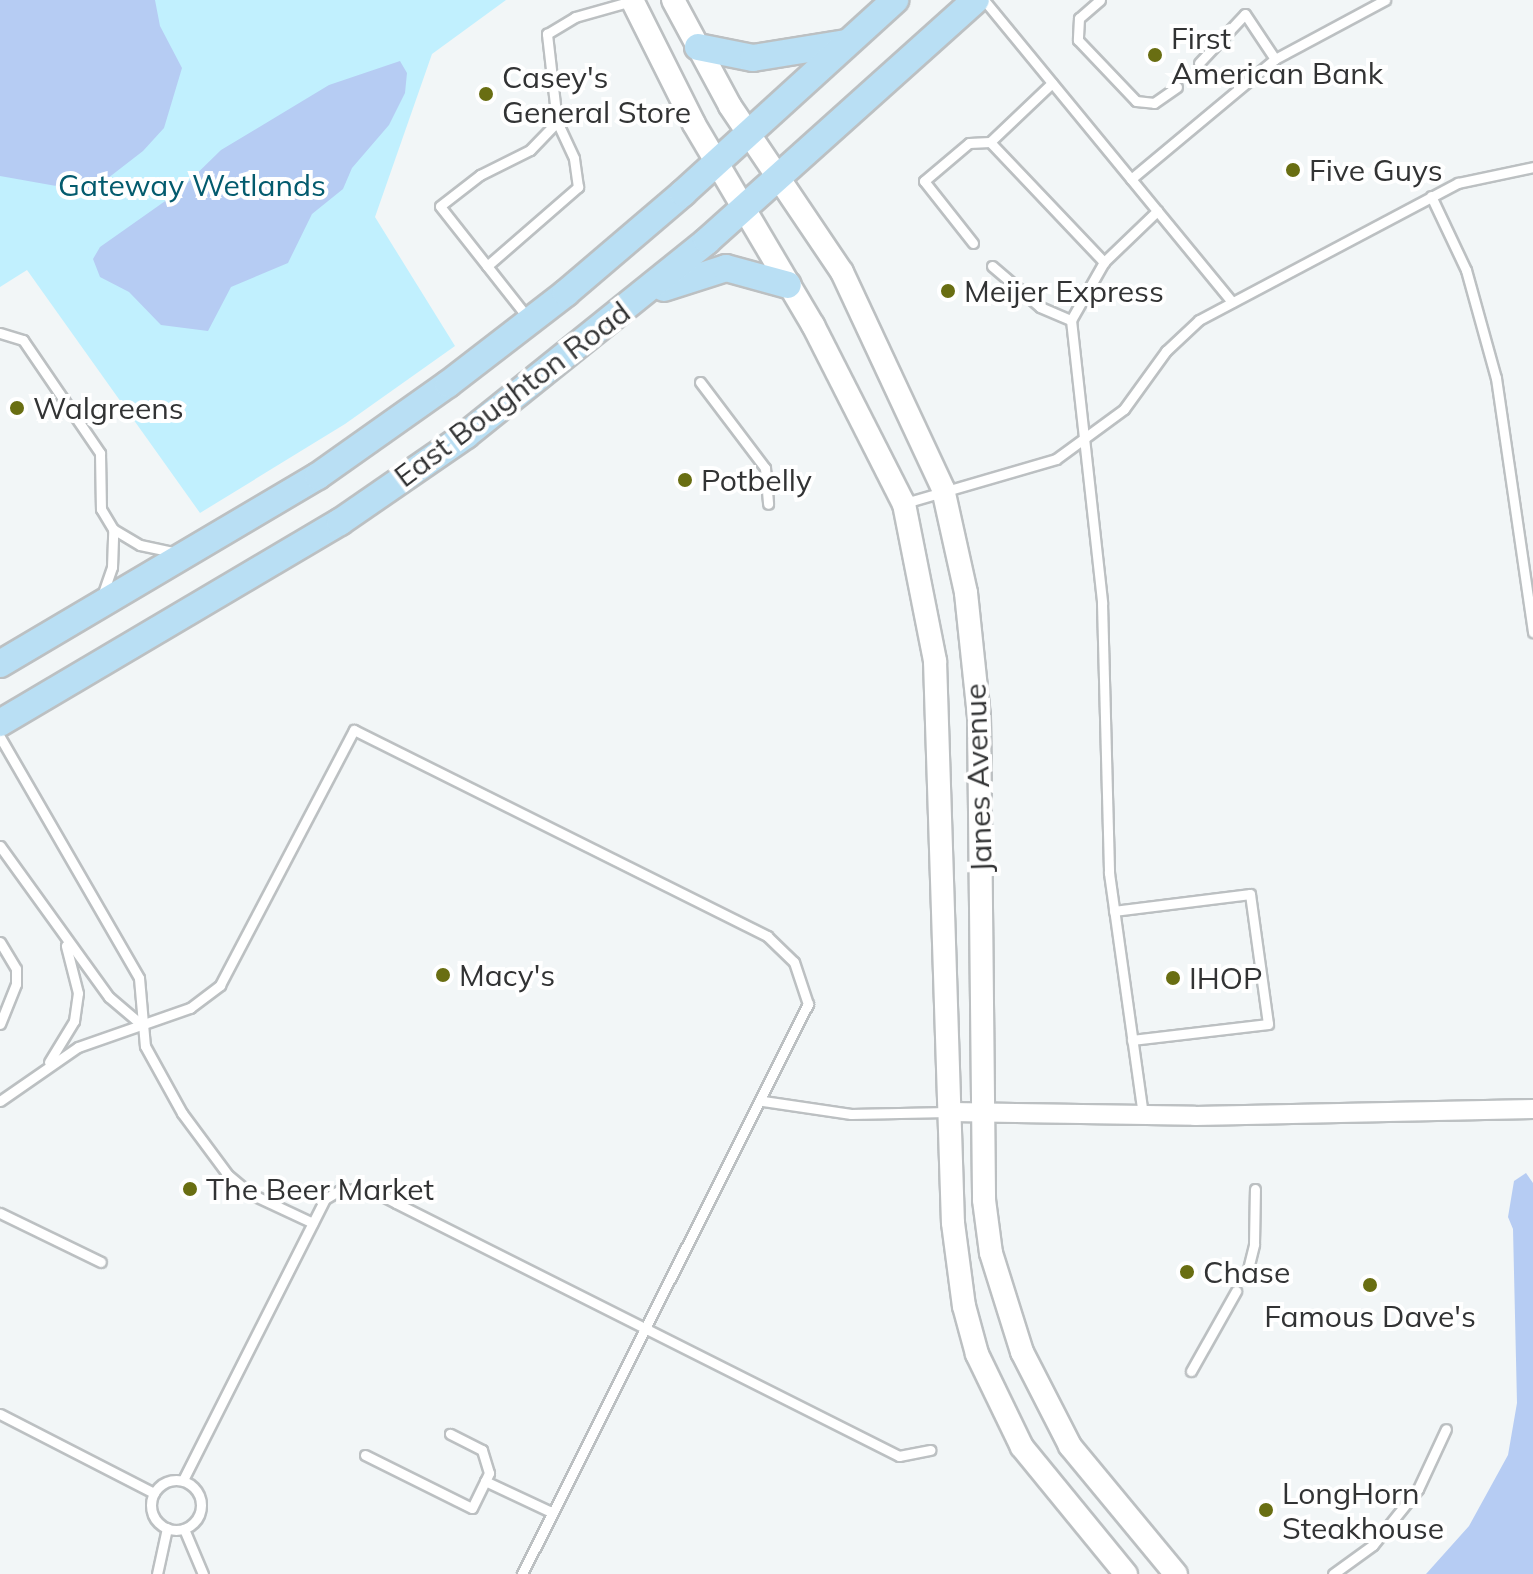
<!DOCTYPE html>
<style>
body{margin:0}
#map{position:relative;width:1533px;height:1574px;overflow:hidden;background:#f2f6f7;font-family:Mulish,sans-serif}
div>[style]{position:absolute}
[style*='--x']{left:calc(var(--x)*1px);top:calc(var(--y)*1px);width:calc(var(--w)*1px);rotate:calc(var(--a)*1deg)}
.green>*{inset:0;background:#c1f0fe}
.water>*{inset:0;background:#b6ccf3}
.roads{filter:drop-shadow(2px 0 #bcc0c2) drop-shadow(-2px 0 #bcc0c2) drop-shadow(0 2px #bcc0c2) drop-shadow(0 -2px #bcc0c2)}
.service>*{height:9px;margin:-4.5px;padding:0 4.5px;transform-origin:4.5px;border-radius:4.5px;background:#fff}
.service>.ring{margin:-4.5px;padding:0;box-sizing:content-box;background:none;border:9px solid #fff;border-radius:50%}
.minor>*{height:18px;margin:-9px;padding:0 9px;transform-origin:9px;border-radius:9px;background:#fff}
.tertiary>*{height:22px;margin:-11px;padding:0 11px;transform-origin:11px;border-radius:11px;background:#fff}
.secondary>*{height:26px;margin:-13px;padding:0 13px;transform-origin:13px;border-radius:13px;background:#b9dff4}
.dots>*{width:22px;height:22px;translate:-50% -50%;box-sizing:border-box;border:4px solid #fff;border-radius:50%}
span{translate:-50% -50%;white-space:nowrap;text-align:center;line-height:1.15;-webkit-text-stroke:8px #fff;paint-order:stroke}
.poi-label{font-size:30px;color:#323334}
.left{translate:0 -50%;text-align:left}
.park-label{font-size:30px;color:#035b6e}
.street-label{font-size:30px;color:#323334}
</style>
<div id="map">
<div class="green">
<div style="clip-path:polygon(0 0,506px 0,432px 54px,375px 217px,455px 346px,345px 424px,200px 513px,27px 270px,0 287px)"></div>
</div>
<div class="water">
<div style="clip-path:polygon(0 0,155px 0,160px 26px,182px 68px,164px 128px,143px 151px,90px 192px,0 176px)"></div>
<div style="clip-path:polygon(400px 61px,407px 73px,405px 93px,389px 125px,352px 168px,343px 189px,312px 214px,288px 263px,231px 287px,208px 331px,161px 325px,129px 292px,100px 277px,93px 259px,100px 247px,178px 192px,221px 150px,329px 85px)"></div>
<div style="clip-path:polygon(1526px 1173px,1533px 1183px,1533px 1574px,1426px 1574px,1469px 1526px,1508px 1455px,1517px 1403px,1513px 1229px,1508px 1217px,1514px 1181px)"></div>
</div>
<div class="roads">
<div class="service">
<div style="--x:984;--y:0;--w:391;--a:50.6"></div>
<div style="--x:1100;--y:0;--w:28;--a:139"></div>
<div style="--x:1079;--y:18;--w:22;--a:93"></div>
<div style="--x:1078;--y:40;--w:84;--a:46.4"></div>
<div style="--x:1136;--y:101;--w:18;--a:6"></div>
<div style="--x:1154;--y:103;--w:28;--a:-35"></div>
<div style="--x:1199;--y:63;--w:67;--a:-46.8"></div>
<div style="--x:1245;--y:14;--w:54;--a:56.3"></div>
<div style="--x:1052;--y:83;--w:86;--a:136.4"></div>
<div style="--x:990;--y:142;--w:166;--a:46.5"></div>
<div style="--x:1104;--y:262;--w:74;--a:-43.9"></div>
<div style="--x:1131;--y:179;--w:187;--a:-39.8"></div>
<div style="--x:1275;--y:59;--w:125;--a:-28.2"></div>
<div style="--x:1431;--y:196;--w:82;--a:64.7"></div>
<div style="--x:1466;--y:270;--w:112;--a:74.5"></div>
<div style="--x:1496;--y:378;--w:257;--a:81.7"></div>
<div style="--x:973;--y:243;--w:79;--a:-128.3"></div>
<div style="--x:924;--y:181;--w:59;--a:-40.2"></div>
<div style="--x:969;--y:143;--w:21;--a:-3"></div>
<div style="--x:1104;--y:262;--w:67;--a:119.6"></div>
<div style="--x:1071;--y:320;--w:285;--a:83.7"></div>
<div style="--x:1102;--y:603;--w:270;--a:88.5"></div>
<div style="--x:1109;--y:873;--w:244;--a:82"></div>
<div style="--x:487;--y:266;--w:121;--a:-41"></div>
<div style="--x:578;--y:187;--w:29;--a:-98"></div>
<div style="--x:574;--y:158;--w:40;--a:-115"></div>
<div style="--x:992;--y:266;--w:63;--a:40.5"></div>
<div style="--x:1040;--y:307;--w:34;--a:23"></div>
<div style="--x:528;--y:318;--w:142;--a:-128.2"></div>
<div style="--x:440;--y:206;--w:51;--a:-37.8"></div>
<div style="--x:480;--y:175;--w:56;--a:-26.6"></div>
<div style="--x:530;--y:150;--w:39;--a:-46"></div>
<div style="--x:557;--y:122;--w:89;--a:-96.5"></div>
<div style="--x:547;--y:34;--w:33;--a:-31"></div>
<div style="--x:575;--y:17;--w:59;--a:-15.7"></div>
<div style="--x:0;--y:333;--w:24;--a:17"></div>
<div style="--x:23;--y:340;--w:137;--a:55.7"></div>
<div style="--x:100;--y:453;--w:56;--a:89"></div>
<div style="--x:101;--y:509;--w:23;--a:59"></div>
<div style="--x:700;--y:382;--w:108;--a:52.9"></div>
<div style="--x:765;--y:468;--w:36;--a:85"></div>
<div style="--x:905;--y:503;--w:157;--a:-16.2"></div>
<div style="--x:1056;--y:459;--w:84;--a:-36.3"></div>
<div style="--x:1124;--y:409;--w:72;--a:-54.1"></div>
<div style="--x:1166;--y:351;--w:45;--a:-43.2"></div>
<div style="--x:1199;--y:320;--w:293;--a:-27.9"></div>
<div style="--x:1458;--y:183;--w:77;--a:-12"></div>
<div style="--x:101;--y:599;--w:34;--a:-71"></div>
<div style="--x:112;--y:567;--w:38;--a:-88"></div>
<div style="--x:113;--y:529;--w:31;--a:31"></div>
<div style="--x:140;--y:545;--w:38;--a:12"></div>
<div style="--x:0;--y:737;--w:278;--a:60"></div>
<div style="--x:139;--y:978;--w:68;--a:85"></div>
<div style="--x:145;--y:1046;--w:77;--a:61.1"></div>
<div style="--x:182;--y:1113;--w:77;--a:53.4"></div>
<div style="--x:228;--y:1175;--w:30;--a:40"></div>
<div style="--x:251;--y:1194;--w:68;--a:25.1"></div>
<div style="--x:0;--y:846;--w:186;--a:54.2"></div>
<div style="--x:109;--y:997;--w:43;--a:40.3"></div>
<div style="--x:1114;--y:911;--w:137;--a:-7.1"></div>
<div style="--x:1250;--y:894;--w:131;--a:82.1"></div>
<div style="--x:1268;--y:1024;--w:137;--a:173.3"></div>
<div style="--x:0;--y:942;--w:31;--a:59"></div>
<div style="--x:16;--y:969;--w:15;--a:90"></div>
<div style="--x:16;--y:984;--w:43;--a:111.8"></div>
<div style="--x:49;--y:1062;--w:48;--a:-58.6"></div>
<div style="--x:74;--y:1021;--w:28;--a:-82"></div>
<div style="--x:78;--y:993;--w:49;--a:-104.3"></div>
<div style="--x:0;--y:1101;--w:95;--a:-34.7"></div>
<div style="--x:78;--y:1047;--w:119;--a:-19.2"></div>
<div style="--x:190;--y:1008;--w:38;--a:-37"></div>
<div style="--x:220;--y:985;--w:288;--a:-62.3"></div>
<div style="--x:354;--y:730;--w:462;--a:26.5"></div>
<div style="--x:767;--y:936;--w:37;--a:44"></div>
<div style="--x:794;--y:962;--w:44;--a:71.6"></div>
<div style="--x:808;--y:1004;--w:638;--a:116.65"></div>
<div style="--x:763;--y:1101;--w:89;--a:8.4"></div>
<div style="--x:851;--y:1114;--w:97;--a:-1.2"></div>
<div style="--x:0;--y:1213;--w:112;--a:25.9"></div>
<div style="--x:1246;--y:1277;--w:34;--a:-76"></div>
<div style="--x:1254;--y:1244;--w:55;--a:-89"></div>
<div style="--x:1191;--y:1371;--w:92;--a:-60.6"></div>
<div style="--x:0;--y:1414;--w:173;--a:27.2"></div>
<div style="--x:365;--y:1455;--w:119;--a:26.4"></div>
<div style="--x:472;--y:1508;--w:39;--a:-64"></div>
<div style="--x:489;--y:1473;--w:24;--a:-107"></div>
<div style="--x:482;--y:1450;--w:36;--a:-153"></div>
<div class="ring" style="left:151px;top:1480px;width:41px;height:41px"></div>
<div style="--x:183;--y:1480;--w:315;--a:-63.2"></div>
<div style="--x:325;--y:1199;--w:17;--a:-31"></div>
<div style="--x:340;--y:1190;--w:29;--a:-2"></div>
<div style="--x:369;--y:1189;--w:30;--a:27"></div>
<div style="--x:396;--y:1203;--w:563;--a:26.7"></div>
<div style="--x:899;--y:1456;--w:32;--a:-11"></div>
<div style="--x:485;--y:1481;--w:71;--a:25.1"></div>
<div style="--x:184;--y:1529;--w:49;--a:67.1"></div>
<div style="--x:157;--y:1574;--w:47;--a:-77.7"></div>
<div style="--x:1333;--y:1574;--w:49;--a:-35.9"></div>
<div style="--x:1373;--y:1545;--w:72;--a:-51.2"></div>
<div style="--x:1418;--y:1489;--w:66;--a:-65"></div>
</div>
<div class="minor">
<div style="--x:951;--y:1112;--w:244;--a:0.9"></div>
<div style="--x:1195;--y:1116;--w:338;--a:-1.2"></div>
</div>
<div class="tertiary">
<div style="--x:632;--y:0;--w:139;--a:63.4"></div>
<div style="--x:694;--y:124;--w:234;--a:59.4"></div>
<div style="--x:813;--y:325;--w:201;--a:63.1"></div>
<div style="--x:904;--y:504;--w:160;--a:78.8"></div>
<div style="--x:935;--y:661;--w:562;--a:88.17"></div>
<div style="--x:953;--y:1223;--w:84;--a:82.5"></div>
<div style="--x:964;--y:1306;--w:50;--a:74.8"></div>
<div style="--x:977;--y:1354;--w:103;--a:64.2"></div>
<div style="--x:1022;--y:1447;--w:164;--a:50.7"></div>
<div style="--x:673;--y:0;--w:120;--a:61.7"></div>
<div style="--x:730;--y:106;--w:200;--a:56"></div>
<div style="--x:842;--y:272;--w:239;--a:65"></div>
<div style="--x:943;--y:489;--w:107;--a:77.5"></div>
<div style="--x:966;--y:593;--w:124;--a:84"></div>
<div style="--x:979;--y:716;--w:484;--a:89.4"></div>
<div style="--x:984;--y:1200;--w:53;--a:82.5"></div>
<div style="--x:991;--y:1253;--w:104;--a:72.6"></div>
<div style="--x:1022;--y:1352;--w:106;--a:62.9"></div>
<div style="--x:1070;--y:1446;--w:166;--a:50.4"></div>
</div>
<div class="secondary">
<div style="--x:698;--y:47;--w:56;--a:11.3"></div>
<div style="--x:753;--y:58;--w:94;--a:-9.2"></div>
<div style="--x:664;--y:288;--w:65;--a:-17.9"></div>
<div style="--x:726;--y:268;--w:64;--a:15.3"></div>
<div style="--x:0;--y:664;--w:369;--a:-30.6"></div>
<div style="--x:318;--y:476;--w:159;--a:-35.3"></div>
<div style="--x:448;--y:384;--w:149;--a:-37.6"></div>
<div style="--x:566;--y:293;--w:154;--a:-40.5"></div>
<div style="--x:683;--y:193;--w:287;--a:-42.3"></div>
<div style="--x:0;--y:723;--w:395;--a:-30.6"></div>
<div style="--x:340;--y:522;--w:153;--a:-34.6"></div>
<div style="--x:466;--y:435;--w:309;--a:-38.8"></div>
<div style="--x:707;--y:241;--w:361;--a:-41.9"></div>
</div>
</div>
<div class="dots">
<div style="left:1155px;top:55px;background:#696e12"></div>
<div style="left:486px;top:94px;background:#696e12"></div>
<div style="left:1293px;top:170px;background:#696e12"></div>
<div style="left:948px;top:291px;background:#696e12"></div>
<div style="left:17px;top:408px;background:#696e12"></div>
<div style="left:685px;top:480px;background:#696e12"></div>
<div style="left:443px;top:975px;background:#696e12"></div>
<div style="left:1173px;top:978px;background:#696e12"></div>
<div style="left:190px;top:1189px;background:#696e12"></div>
<div style="left:1187px;top:1272px;background:#696e12"></div>
<div style="left:1370px;top:1285px;background:#696e12"></div>
<div style="left:1266px;top:1510px;background:#696e12"></div>
</div>
<div class="poi-label">
<span class="left" style="left:1171px;top:55px">First<br>American Bank</span>
<span class="left" style="left:502px;top:94px">Casey's<br>General Store</span>
<span class="left" style="left:1309px;top:170px">Five Guys</span>
<span class="left" style="left:964px;top:291px">Meijer Express</span>
<span class="left" style="left:33px;top:408px">Walgreens</span>
<span class="left" style="left:701px;top:480px">Potbelly</span>
<span class="left" style="left:459px;top:975px">Macy's</span>
<span class="left" style="left:1189px;top:978px">IHOP</span>
<span class="left" style="left:206px;top:1189px">The Beer Market</span>
<span class="left" style="left:1203px;top:1272px">Chase</span>
<span style="left:1370px;top:1316px">Famous Dave's</span>
<span class="left" style="left:1282px;top:1510px">LongHorn<br>Steakhouse</span>
</div>
<div class="park-label">
<span style="left:192px;top:185px">Gateway Wetlands</span>
</div>
<div class="street-label">
<span style="left:512px;top:394px;rotate:-37deg">East Boughton Road</span>
<span style="left:978px;top:778px;rotate:-92deg">Janes Avenue</span>
</div>
</div>
